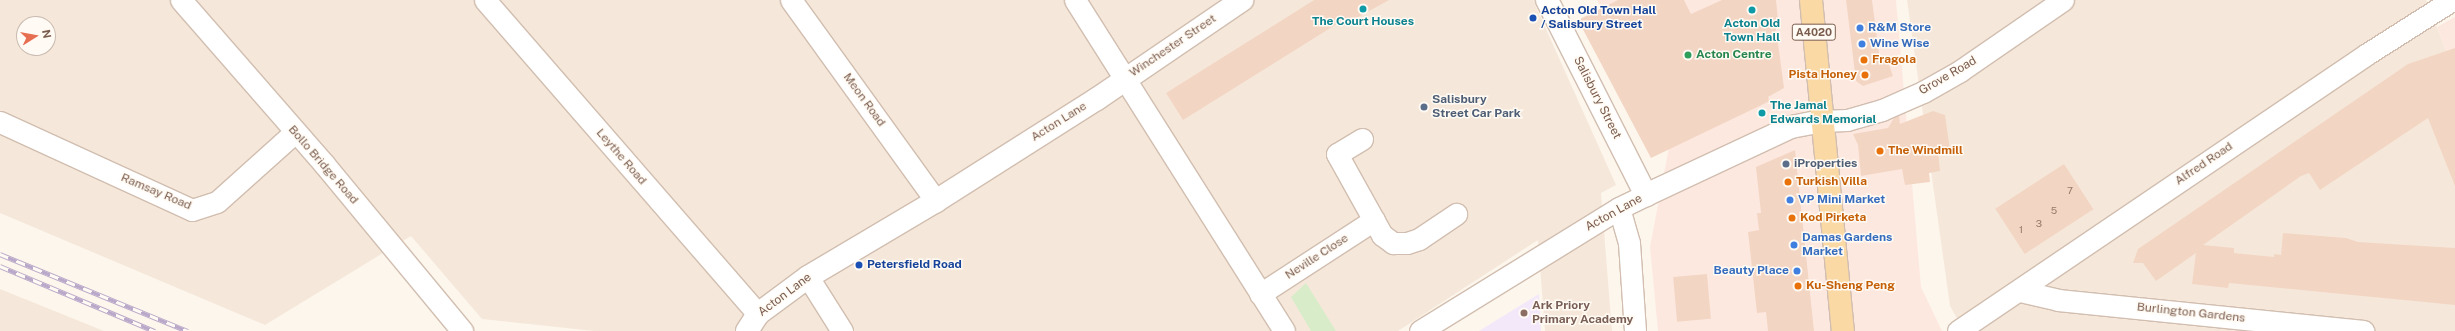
<!DOCTYPE html>
<style>
body{margin:0}
#map{position:relative;width:2455px;height:331px;overflow:hidden;background:#fdf6ec;font-family:"Public Sans",sans-serif}
div>[style]{position:absolute}
[style*='--x']{left:calc(var(--x)*1px);top:calc(var(--y)*1px);width:calc(var(--w)*1px);rotate:calc(var(--a)*1deg)}
.residential>*{inset:0;background:#f5e8da}
.commercial>*{inset:0;background:#fde8e0}
.education>*{inset:0;background:#f3e8fa}
.green>*{inset:0;background:#d8ecc9}
.building>*{inset:0;background:#f3d5c3;transform-origin:0 0}
.roads{filter:drop-shadow(1px 0 #d1beb0) drop-shadow(-1px 0 #d1beb0) drop-shadow(0 1px #d1beb0) drop-shadow(0 -1px #d1beb0)}
.street>*{height:21px;margin:-10.5px;padding:0 10.5px;transform-origin:10.5px;border-radius:10.5px;background:#fff}
.secondary>*{height:22px;margin:-11px;padding:0 11px;transform-origin:11px;border-radius:11px;background:#fff}
.primary>*{height:22px;margin:-11px;padding:0 11px;transform-origin:11px;border-radius:11px;background:#fbd9a5}
.rail>*{height:4.5px;margin-top:-2.25px;transform-origin:0;background:repeating-linear-gradient(90deg,#fffaf3 0 9px,#b9a8c9 0 18px);box-sizing:border-box;border-block:1px solid #b9a8c9}
.dots>*{width:11px;height:11px;translate:-50% -50%;box-sizing:border-box;border:2px solid #fffaf3;border-radius:50%}
span{translate:-50% -50%;white-space:nowrap;text-align:center;line-height:1.15;-webkit-text-stroke:3px #fffaf3;paint-order:stroke}
.number-label{font-size:10px;color:#987a6a}
.number-label span{-webkit-text-stroke-width:0}
.shield-label span{padding:1px 3px;background:#fffaf3;border:1px solid;border-radius:3px;-webkit-text-stroke-width:0}
.shield-label{font-size:11px;color:#7a5c4d;font-weight:700}
.transit-label{font-size:12px;color:#164399;font-weight:700}
.left{translate:0 -50%;text-align:left}
.culture-label{font-size:12px;color:#0d838f;font-weight:700}
.shop-label{font-size:12px;color:#366cbe;font-weight:700}
.right{translate:-100% -50%;text-align:right}
.street-label{font-size:12px;color:#7a5c4d}
.leisure-label{font-size:12px;color:#27864d;font-weight:700}
.food-label{font-size:12px;color:#c56008;font-weight:700}
.service-label{font-size:12px;color:#4e5e75;font-weight:700}
.education-label{font-size:12px;color:#785e54;font-weight:700}
.north{position:absolute;left:16px;top:16px;width:40px;height:40px;box-sizing:border-box;background:#fffaf3;border:1px solid #cabbb1;border-radius:50%;rotate:79deg;font-size:11px;font-weight:700;line-height:16px;text-align:center;color:#7a5c4d}
.north::after{content:'';display:block;margin:auto;width:14px;height:18px;background:#e76f51;clip-path:polygon(50% 0,100% 100%,50% 72%,0 100%)}
</style>
<div id="map">
<div class="residential">
<div style="clip-path:polygon(evenodd,0 0,1533px 0,1616px 185px,1601px 193px,1612px 331px,1545px 331px,1538px 240px,1398px 331px,594px 331px,482px 319px,411px 236px,265px 325px,0 213px,0 0,24px 24px,48px 24px,48px 48px,24px 48px,24px 24px)"></div>
<div style="clip-path:polygon(1907px 0,2426px 0,2455px 73px,2455px 331px,1964px 331px,1950px 306px)"></div>
<div style="clip-path:polygon(0 289px,104px 331px,0 331px)"></div>
</div>
<div class="commercial">
<div style="clip-path:polygon(1597px 0,1896px 0,1921px 287px,1942px 331px,1658px 331px,1650px 247px,1670px 142px)"></div>
<div style="clip-path:polygon(2455px 17px,2455px 75px,2437px 27px)"></div>
</div>
<div class="education">
<div style="clip-path:polygon(1539px 294px,1541px 331px,1479px 331px)"></div>
</div>
<div class="green">
<div style="clip-path:polygon(1306px 283px,1336px 331px,1311px 331px,1291px 297px)"></div>
</div>
<div class="building">
<div style="clip-path:polygon(1314px 0,1389px 0,1342px 26px,1340px 22px,1183px 120px,1166px 93px)"></div>
<div style="clip-path:polygon(1618px 0,1684px 0,1691px 14px,1722px 0,1776px 0,1778px 20px,1775px 21px,1784px 88px,1768px 97px,1770px 101px,1651px 158px,1578px 20px)"></div>
<div style="clip-path:polygon(1846px 0,1872px 0,1880px 61px,1887px 59px,1893px 76px,1863px 86px,1856px 81px)"></div>
<div style="clip-path:polygon(2455px 48px,2455px 186px,2428px 118px,2320px 190px,2309px 173px,2301px 176px,2203px 245px,2234px 248px,2234px 253px,2274px 257px,2274px 254px,2281px 255px,2283px 233px,2346px 238px,2358px 242px,2455px 248px,2455px 305px,2229px 283px,2228px 288px,2192px 284px,2196px 253px,2156px 281px,2143px 263px,2133px 263px,2138px 249px,2408px 64px)"></div>
<div style="clip-path:polygon(1933px 111px,1945px 115px,1950px 150px,1938px 152px,1940px 171px,1929px 173px,1930px 182px,1905px 185px,1902px 169px,1861px 176px,1858px 145px,1853px 134px,1888px 128px,1894px 118px,1899px 116px,1900px 124px)"></div>
<div style="clip-path:polygon(1795px 150px,1814px 331px,1768px 331px,1766px 312px,1757px 313px,1748px 232px,1759px 230px,1757px 213px,1761px 213px,1756px 167px)"></div>
<div style="left:2064px;top:164px;width:54px;height:82px;rotate:57deg"></div>
<div style="left:1707px;top:274px;width:45px;height:34px;rotate:85deg"></div>
</div>
<div class="roads">
<div class="street">
<div style="--x:181;--y:0;--w:218;--a:48.9"></div>
<div style="--x:324;--y:164;--w:217;--a:50.4"></div>
<div style="--x:485;--y:0;--w:416;--a:49"></div>
<div style="--x:791;--y:0;--w:248;--a:54.2"></div>
<div style="--x:1075;--y:0;--w:391;--a:57.7"></div>
<div style="--x:1821;--y:121;--w:26;--a:-2"></div>
<div style="--x:1847;--y:120;--w:36;--a:-16"></div>
<div style="--x:1882;--y:110;--w:45;--a:-23.7"></div>
<div style="--x:1923;--y:92;--w:43;--a:-29.6"></div>
<div style="--x:1960;--y:71;--w:125;--a:-34.6"></div>
<div style="--x:0;--y:122;--w:211;--a:24.6"></div>
<div style="--x:192;--y:210;--w:26;--a:-18"></div>
<div style="--x:217;--y:202;--w:105;--a:-41.9"></div>
<div style="--x:1362;--y:139;--w:29;--a:149"></div>
<div style="--x:1337;--y:154;--w:93;--a:60.9"></div>
<div style="--x:1382;--y:235;--w:14;--a:36"></div>
<div style="--x:1393;--y:243;--w:14;--a:0"></div>
<div style="--x:1407;--y:243;--w:13;--a:-18"></div>
<div style="--x:1419;--y:239;--w:45;--a:-34"></div>
<div style="--x:1619;--y:208;--w:36;--a:74"></div>
<div style="--x:1629;--y:243;--w:88;--a:86.1"></div>
<div style="--x:808;--y:277;--w:64;--a:57.8"></div>
<div style="--x:2020;--y:291;--w:39;--a:13"></div>
<div style="--x:2058;--y:300;--w:307;--a:5.8"></div>
<div style="--x:1260;--y:294;--w:136;--a:-33"></div>
<div style="--x:1420;--y:331;--w:234;--a:-31.7"></div>
<div style="--x:1619;--y:208;--w:30;--a:-26"></div>
<div style="--x:1958;--y:331;--w:494;--a:-34.1"></div>
<div style="--x:2367;--y:54;--w:101;--a:-32.4"></div>
</div>
<div class="secondary">
<div style="--x:1547;--y:0;--w:219;--a:63.1"></div>
<div style="--x:1646;--y:195;--w:160;--a:-25.1"></div>
<div style="--x:1791;--y:127;--w:31;--a:-11"></div>
<div style="--x:747;--y:331;--w:20;--a:-57"></div>
<div style="--x:758;--y:314;--w:62;--a:-36.5"></div>
<div style="--x:808;--y:277;--w:149;--a:-30.7"></div>
<div style="--x:936;--y:201;--w:191;--a:-32.4"></div>
<div style="--x:1097;--y:99;--w:176;--a:-34.3"></div>
</div>
<div class="primary">
<div style="--x:1811;--y:0;--w:333;--a:84.5"></div>
</div>
</div>
<div class="rail">
<div style="--x:0;--y:254;--w:203;--a:22.3"></div>
<div style="--x:0;--y:266;--w:168;--a:22.8"></div>
</div>
<div class="dots">
<div style="left:1363px;top:9px;background:#0f9aa8"></div>
<div style="left:1752px;top:10px;background:#0f9aa8"></div>
<div style="left:1533px;top:18px;background:#1a4fb4"></div>
<div style="left:1860px;top:28px;background:#3f7fe0"></div>
<div style="left:1862px;top:44px;background:#3f7fe0"></div>
<div style="left:1688px;top:55px;background:#2e9e5b"></div>
<div style="left:1864px;top:60px;background:#e8710a"></div>
<div style="left:1865px;top:75px;background:#e8710a"></div>
<div style="left:1424px;top:107px;background:#5c6f8a"></div>
<div style="left:1762px;top:113px;background:#0f9aa8"></div>
<div style="left:1880px;top:151px;background:#e8710a"></div>
<div style="left:1786px;top:164px;background:#5c6f8a"></div>
<div style="left:1788px;top:182px;background:#e8710a"></div>
<div style="left:1790px;top:200px;background:#3f7fe0"></div>
<div style="left:1792px;top:218px;background:#e8710a"></div>
<div style="left:1794px;top:245px;background:#3f7fe0"></div>
<div style="left:859px;top:265px;background:#1a4fb4"></div>
<div style="left:1797px;top:271px;background:#3f7fe0"></div>
<div style="left:1798px;top:286px;background:#e8710a"></div>
<div style="left:1524px;top:313px;background:#8d6e63"></div>
</div>
<div class="number-label">
<span style="left:2070px;top:191px">7</span>
<span style="left:2054px;top:211px">5</span>
<span style="left:2039px;top:224px">3</span>
<span style="left:2021px;top:230px">1</span>
</div>
<div class="shield-label">
<span style="left:1814px;top:32px">A4020</span>
</div>
<div class="transit-label">
<span class="left" style="left:1541px;top:18px">Acton Old Town Hall<br>/ Salisbury Street</span>
<span class="left" style="left:867px;top:265px">Petersfield Road</span>
</div>
<div class="culture-label">
<span style="left:1363px;top:22px">The Court Houses</span>
<span style="left:1752px;top:31px">Acton Old<br>Town Hall</span>
<span class="left" style="left:1770px;top:113px">The Jamal<br>Edwards Memorial</span>
</div>
<div class="shop-label">
<span class="left" style="left:1868px;top:28px">R&amp;M Store</span>
<span class="left" style="left:1870px;top:44px">Wine Wise</span>
<span class="left" style="left:1798px;top:200px">VP Mini Market</span>
<span class="left" style="left:1802px;top:245px">Damas Gardens<br>Market</span>
<span class="right" style="left:1789px;top:271px">Beauty Place</span>
</div>
<div class="street-label">
<span style="left:1173px;top:46px;rotate:-34deg">Winchester Street</span>
<span style="left:1948px;top:76px;rotate:-30deg">Grove Road</span>
<span style="left:1597px;top:98px;rotate:63deg">Salisbury Street</span>
<span style="left:864px;top:100px;rotate:54deg">Meon Road</span>
<span style="left:1059px;top:122px;rotate:-32deg">Acton Lane</span>
<span style="left:621px;top:157px;rotate:49deg">Leythe Road</span>
<span style="left:2204px;top:164px;rotate:-34deg">Alfred Road</span>
<span style="left:323px;top:165px;rotate:49deg">Bollo Bridge Road</span>
<span style="left:156px;top:192px;rotate:23deg">Ramsay Road</span>
<span style="left:1614px;top:213px;rotate:-29deg">Acton Lane</span>
<span style="left:1317px;top:257px;rotate:-33deg">Neville Close</span>
<span style="left:785px;top:295px;rotate:-37deg">Acton Lane</span>
<span style="left:2191px;top:313px;rotate:6deg">Burlington Gardens</span>
</div>
<div class="leisure-label">
<span class="left" style="left:1696px;top:55px">Acton Centre</span>
</div>
<div class="food-label">
<span class="left" style="left:1872px;top:60px">Fragola</span>
<span class="right" style="left:1857px;top:75px">Pista Honey</span>
<span class="left" style="left:1888px;top:151px">The Windmill</span>
<span class="left" style="left:1796px;top:182px">Turkish Villa</span>
<span class="left" style="left:1800px;top:218px">Kod Pirketa</span>
<span class="left" style="left:1806px;top:286px">Ku-Sheng Peng</span>
</div>
<div class="service-label">
<span class="left" style="left:1432px;top:107px">Salisbury<br>Street Car Park</span>
<span class="left" style="left:1794px;top:164px">iProperties</span>
</div>
<div class="education-label">
<span class="left" style="left:1532px;top:313px">Ark Priory<br>Primary Academy</span>
</div>
<div class="north">N</div>
</div>
